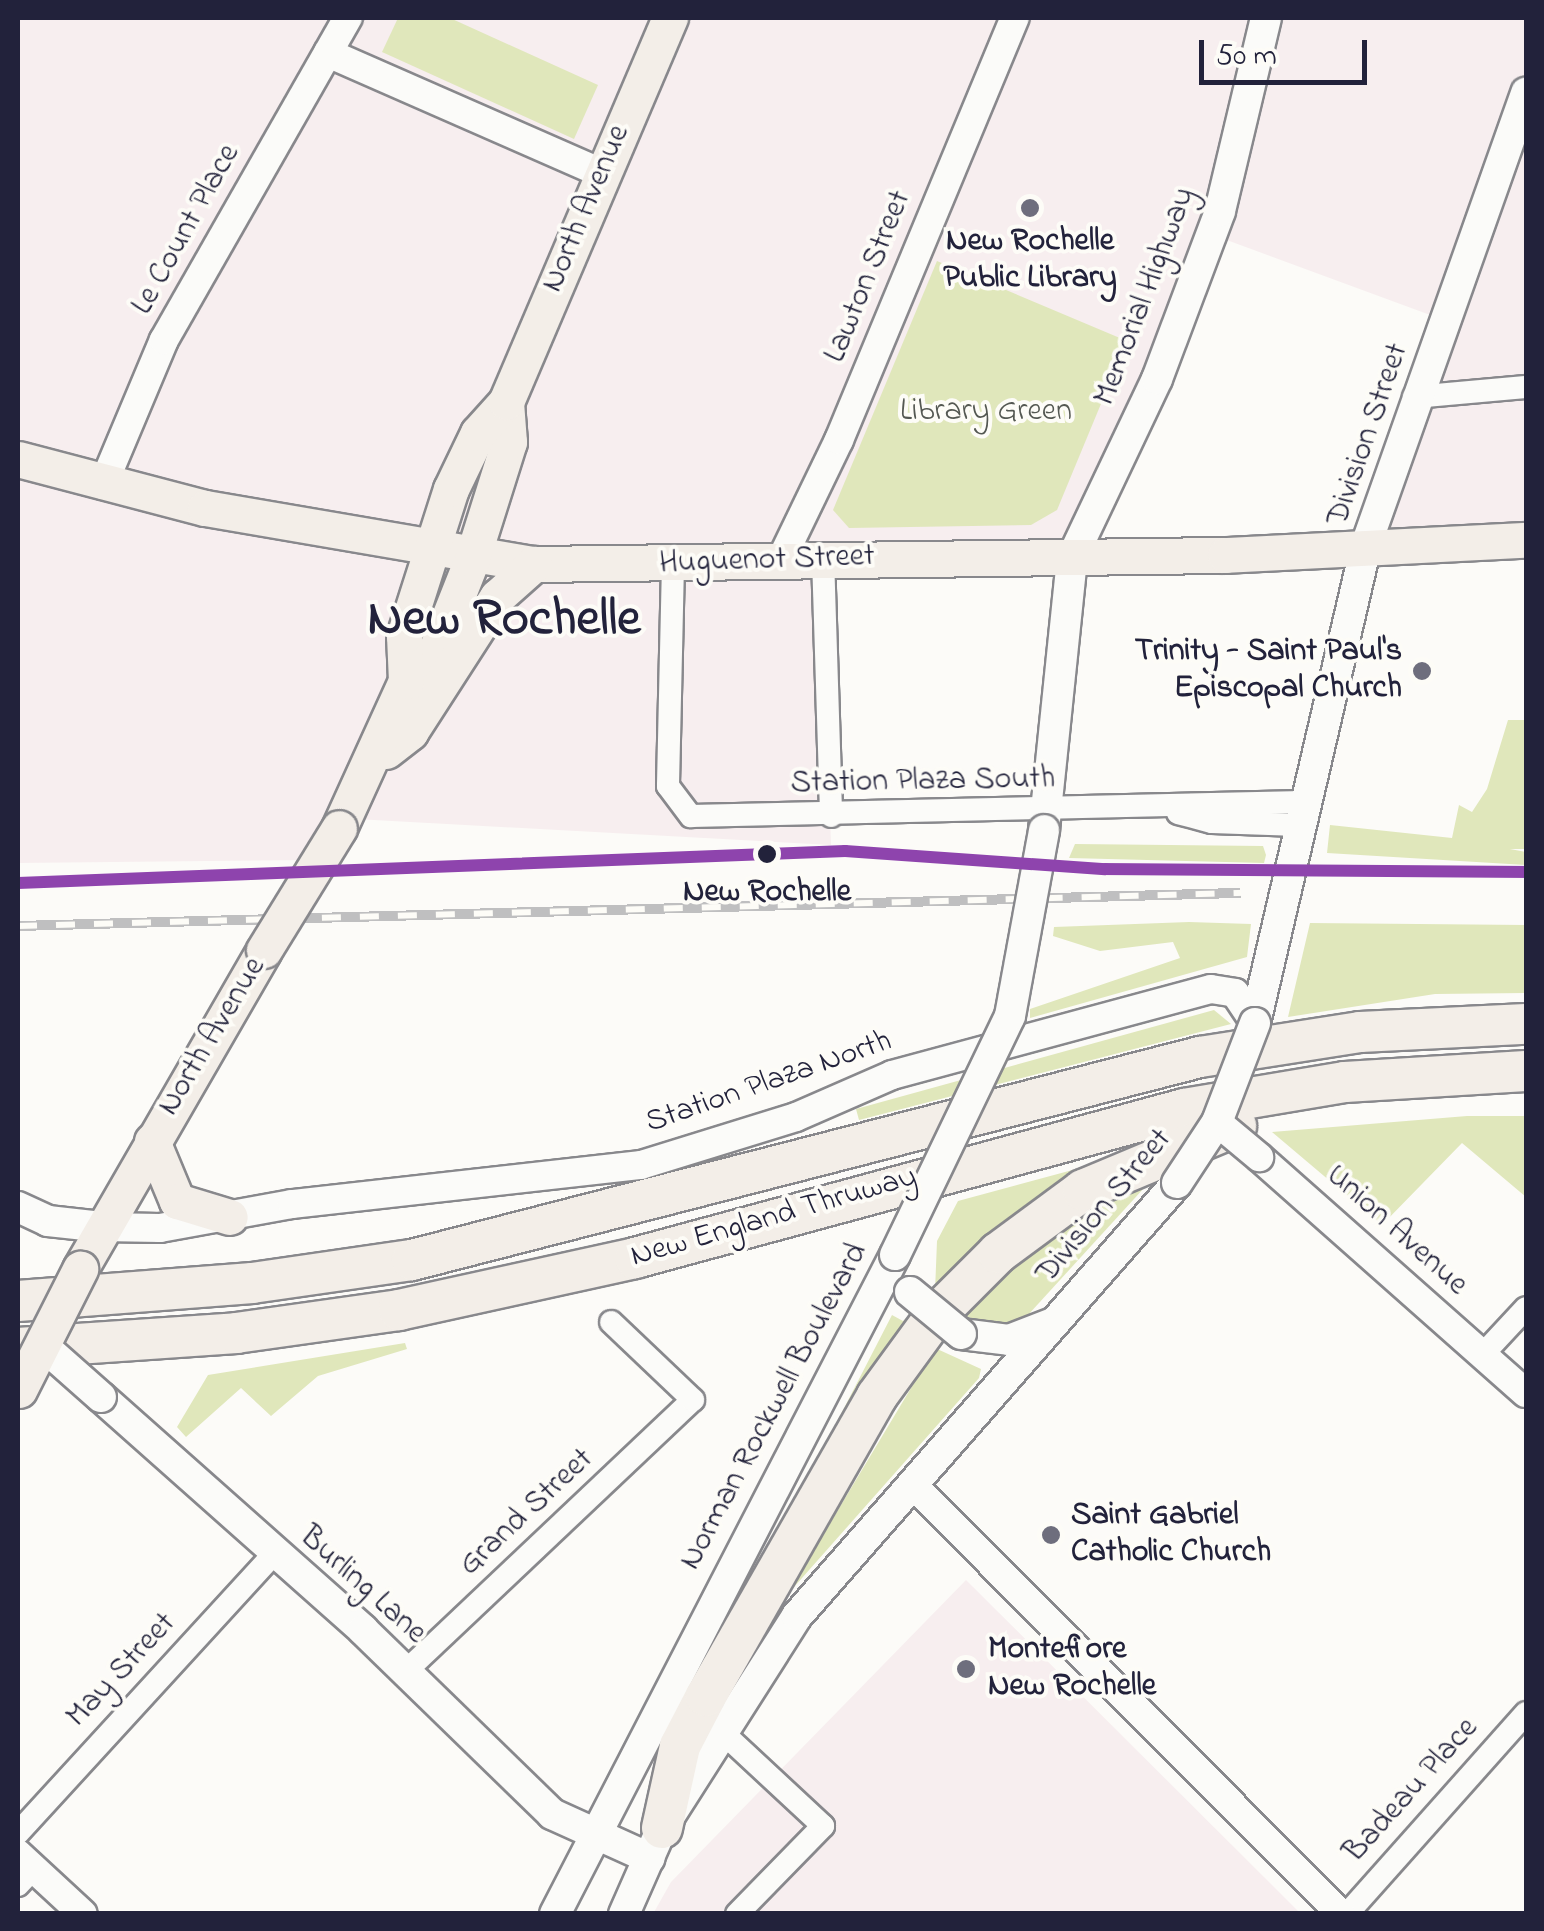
<!DOCTYPE html>
<style>
body{margin:0}
#map{position:relative;width:1544px;height:1931px;overflow:hidden;background:#fcfbf8;font-family:"Indie Flower",sans-serif}
div>[style]{position:absolute}
[style*='--x']{left:calc(var(--x)*1px);top:calc(var(--y)*1px);width:calc(var(--w)*1px);rotate:calc(var(--a)*1deg)}
.built>*{inset:0;background:#f7eeef}
.green>*{inset:0;background:#e0e7bb}
.roads{filter:drop-shadow(2px 0 #88888c) drop-shadow(-2px 0 #88888c) drop-shadow(0 2px #88888c) drop-shadow(0 -2px #88888c)}
.minor>*{height:22px;margin:-11px;padding:0 11px;transform-origin:11px;border-radius:11px;background:#fbfbf9}
.tertiary>*{height:28px;margin:-14px;padding:0 14px;transform-origin:14px;border-radius:14px;background:#fbfbf9}
.secondary>*{height:30px;margin:-15px;padding:0 15px;transform-origin:15px;border-radius:15px;background:#fbfbf9}
.primary>*{height:35px;margin:-17.5px;padding:0 17.5px;transform-origin:17.5px;border-radius:17.5px;background:#f3eee8}
.motorway>*{height:40px;margin:-20px;padding:0 20px;transform-origin:20px;border-radius:20px;background:#f3eee8}
.rail>*{height:10px;margin-top:-5px;transform-origin:0;background:repeating-linear-gradient(90deg,#fdfcf7 0 19px,#bfbfc0 0 38px);box-sizing:border-box;border-block:2px solid #bfbfc0}
.bridges{filter:drop-shadow(2px 0 #88888c) drop-shadow(-2px 0 #88888c) drop-shadow(0 2px #88888c) drop-shadow(0 -2px #88888c)}
.tertiary-bridge>*{height:28px;margin:-14px;padding:0 14px;transform-origin:14px;border-radius:14px;background:#fbfbf9}
.secondary-bridge>*{height:30px;margin:-15px;padding:0 15px;transform-origin:15px;border-radius:15px;background:#fbfbf9}
.primary-bridge>*{height:35px;margin:-17.5px;padding:0 17.5px;transform-origin:17.5px;border-radius:17.5px;background:#f3eee8}
.rail-1>*{height:12px;margin:-6px;padding:0 6px;transform-origin:6px;border-radius:6px;background:#8e44ad}
.dots>*{width:28px;height:28px;translate:-50% -50%;box-sizing:border-box;border:5px solid #fdfcf7;border-radius:50%}
span{translate:-50% -50%;white-space:nowrap;text-align:center;line-height:1.15;-webkit-text-stroke:8px #fdfcf7;paint-order:stroke}
.street-label{font-size:32px;color:#22223b}
.poi-label{font-size:32px;color:#22223b;font-weight:700}
.right{translate:-100% -50%;text-align:right}
.left{translate:0 -50%;text-align:left}
.park-label{font-size:32px;color:#545852}
.stop-label{font-size:32px;color:#22223b;font-weight:700}
.town-label{font-size:52px;color:#22223b;font-weight:700}
.frame{position:absolute;inset:0;border:20px solid #22223b;pointer-events:none}
.scale{position:absolute;left:1199px;top:40px;width:168px;height:45px;box-sizing:border-box;border:5px solid #22223b;border-top:0;padding-left:12px;font-size:30px;line-height:35px;white-space:nowrap;color:#22223b;-webkit-text-stroke:8px #fdfcf7;paint-order:stroke}
</style>
<div id="map">
<div class="built">
<div style="clip-path:polygon(18px 18px,1526px 18px,1526px 545px,1369px 548px,1441px 319px,1205px 232px,1070px 552px,821px 550px,831px 845px,338px 818px,310px 860px,18px 863px)"></div>
<div style="clip-path:polygon(966px 1580px,1300px 1913px,653px 1914px,671px 1882px)"></div>
</div>
<div class="green">
<div style="clip-path:polygon(398px 18px,450px 18px,598px 85px,574px 139px,382px 52px)"></div>
<div style="clip-path:polygon(937px 261px,1127px 341px,1057px 510px,1031px 525px,849px 528px,833px 510px)"></div>
<div style="clip-path:polygon(1508px 720px,1526px 720px,1526px 849px,1510px 849px,1526px 852px,1526px 865px,1327px 853px,1330px 825px,1452px 838px,1459px 805px,1472px 812px,1487px 789px)"></div>
<div style="clip-path:polygon(1075px 844px,1263px 846px,1266px 855px,1264px 863px,1069px 858px)"></div>
<div style="clip-path:polygon(1189px 922px,1251px 924px,1247px 957px,1030px 1018px,1030px 1009px,1180px 958px,1173px 942px,1100px 951px,1053px 936px,1054px 927px)"></div>
<div style="clip-path:polygon(1310px 923px,1526px 925px,1526px 993px,1435px 994px,1288px 1017px)"></div>
<div style="clip-path:polygon(1214px 1010px,1231px 1024px,859px 1120px,856px 1109px)"></div>
<div style="clip-path:polygon(1467px 1116px,1526px 1116px,1526px 1197px,1462px 1143px,1382px 1225px,1272px 1132px)"></div>
<div style="clip-path:polygon(1091px 1165px,1090px 1173px,1040px 1205px,774px 1544px,892px 1315px,903px 1321px,935px 1291px,937px 1241px,958px 1201px)"></div>
<div style="clip-path:polygon(1155px 1176px,1028px 1315px,1000px 1326px,957px 1314px,1021px 1253px,1085px 1208px)"></div>
<div style="clip-path:polygon(405px 1343px,407px 1349px,318px 1376px,271px 1416px,241px 1388px,186px 1437px,177px 1427px,208px 1375px)"></div>
<div style="clip-path:polygon(935px 1348px,981px 1369px,979px 1378px,779px 1604px,774px 1600px,820px 1540px)"></div>
</div>
<div class="roads">
<div class="minor">
<div style="--x:1414;--y:397;--w:112;--a:-5.1"></div>
<div style="--x:823;--y:557;--w:259;--a:88.2"></div>
<div style="--x:673;--y:564;--w:222;--a:91.3"></div>
<div style="--x:668;--y:786;--w:38;--a:53"></div>
<div style="--x:691;--y:816;--w:612;--a:-1.31"></div>
<div style="--x:1178;--y:813;--w:35;--a:15"></div>
<div style="--x:1212;--y:822;--w:86;--a:2"></div>
<div style="--x:1485;--y:1352;--w:60;--a:-47"></div>
<div style="--x:405;--y:1672;--w:396;--a:-43.4"></div>
<div style="--x:693;--y:1400;--w:113;--a:-136.4"></div>
<div style="--x:722;--y:1732;--w:138;--a:42.9"></div>
<div style="--x:823;--y:1826;--w:123;--a:134.3"></div>
<div style="--x:18;--y:1833;--w:379;--a:-47.5"></div>
<div style="--x:18;--y:1885;--w:22;--a:-47"></div>
<div style="--x:1347;--y:1914;--w:269;--a:-48.3"></div>
</div>
<div class="tertiary">
<div style="--x:328;--y:53;--w:298;--a:23.7"></div>
<div style="--x:103;--y:485;--w:157;--a:-67.2"></div>
<div style="--x:164;--y:340;--w:371;--a:-60.3"></div>
<div style="--x:781;--y:560;--w:133;--a:-64.2"></div>
<div style="--x:839;--y:440;--w:457;--a:-67.4"></div>
<div style="--x:1259;--y:1157;--w:356;--a:41.5"></div>
<div style="--x:102;--y:1227;--w:58;--a:1"></div>
<div style="--x:160;--y:1228;--w:134;--a:-10.3"></div>
<div style="--x:292;--y:1204;--w:351;--a:-6.4"></div>
<div style="--x:641;--y:1165;--w:162;--a:-17.2"></div>
<div style="--x:796;--y:1117;--w:105;--a:-23.6"></div>
<div style="--x:892;--y:1075;--w:330;--a:-15.1"></div>
<div style="--x:1211;--y:989;--w:24;--a:9"></div>
<div style="--x:1235;--y:993;--w:36;--a:56"></div>
<div style="--x:916;--y:1488;--w:602;--a:45.07"></div>
<div style="--x:18;--y:1854;--w:88;--a:42.7"></div>
</div>
<div class="secondary">
<div style="--x:1044;--y:830;--w:273;--a:-84.1"></div>
<div style="--x:1072;--y:558;--w:198;--a:-64.6"></div>
<div style="--x:1157;--y:379;--w:179;--a:-69.4"></div>
<div style="--x:1220;--y:211;--w:198;--a:-76.6"></div>
<div style="--x:1255;--y:1023;--w:491;--a:-76.9"></div>
<div style="--x:1366;--y:545;--w:480;--a:-70.5"></div>
<div style="--x:18;--y:1207;--w:33;--a:25"></div>
<div style="--x:48;--y:1221;--w:54;--a:6.3"></div>
<div style="--x:961;--y:1334;--w:48;--a:7.1"></div>
<div style="--x:1009;--y:1340;--w:47;--a:-21.1"></div>
<div style="--x:101;--y:1397;--w:351;--a:41.6"></div>
<div style="--x:363;--y:1630;--w:264;--a:44.2"></div>
<div style="--x:552;--y:1814;--w:107;--a:24.4"></div>
<div style="--x:555;--y:1914;--w:742;--a:-62.71"></div>
<div style="--x:624;--y:1914;--w:94;--a:-66.2"></div>
<div style="--x:662;--y:1828;--w:251;--a:-57.5"></div>
<div style="--x:797;--y:1616;--w:576;--a:-48.73"></div>
</div>
<div class="primary">
<div style="--x:18;--y:459;--w:193;--a:14.7"></div>
<div style="--x:205;--y:508;--w:334;--a:9.7"></div>
<div style="--x:534;--y:564;--w:691;--a:-0.75"></div>
<div style="--x:1225;--y:555;--w:301;--a:-2.9"></div>
<div style="--x:406;--y:681;--w:43;--a:-45.9"></div>
<div style="--x:436;--y:650;--w:98;--a:-68.4"></div>
<div style="--x:472;--y:559;--w:123;--a:-72.5"></div>
<div style="--x:509;--y:442;--w:40;--a:-94.3"></div>
<div style="--x:386;--y:751;--w:31;--a:-38"></div>
<div style="--x:410;--y:732;--w:161;--a:-57.2"></div>
<div style="--x:497;--y:597;--w:50;--a:-41.7"></div>
<div style="--x:339;--y:828;--w:162;--a:-65.5"></div>
<div style="--x:406;--y:681;--w:45;--a:-92.5"></div>
<div style="--x:404;--y:636;--w:154;--a:-72.3"></div>
<div style="--x:451;--y:489;--w:62;--a:-64.3"></div>
<div style="--x:478;--y:433;--w:42;--a:-47.9"></div>
<div style="--x:506;--y:402;--w:418;--a:-66.9"></div>
<div style="--x:152;--y:1141;--w:65;--a:67.4"></div>
<div style="--x:177;--y:1201;--w:55;--a:16.8"></div>
<div style="--x:80;--y:1269;--w:368;--a:-60"></div>
</div>
<div class="motorway">
<div style="--x:18;--y:1301;--w:235;--a:-4.4"></div>
<div style="--x:252;--y:1283;--w:162;--a:-8.2"></div>
<div style="--x:412;--y:1260;--w:814;--a:-14.45"></div>
<div style="--x:1200;--y:1057;--w:162;--a:-8.9"></div>
<div style="--x:1360;--y:1032;--w:166;--a:-2.8"></div>
<div style="--x:18;--y:1348;--w:219;--a:-3.9"></div>
<div style="--x:236;--y:1333;--w:165;--a:-8"></div>
<div style="--x:399;--y:1310;--w:242;--a:-12.4"></div>
<div style="--x:635;--y:1258;--w:569;--a:-15.18"></div>
<div style="--x:1184;--y:1109;--w:163;--a:-9.5"></div>
<div style="--x:1345;--y:1082;--w:181;--a:-3.5"></div>
<div style="--x:662;--y:1828;--w:84;--a:-77.6"></div>
<div style="--x:680;--y:1746;--w:56;--a:-62.5"></div>
<div style="--x:706;--y:1696;--w:345;--a:-60.3"></div>
<div style="--x:877;--y:1396;--w:100;--a:-53.9"></div>
<div style="--x:936;--y:1315;--w:88;--a:-45"></div>
<div style="--x:998;--y:1253;--w:106;--a:-36.5"></div>
<div style="--x:1083;--y:1190;--w:166;--a:-22.7"></div>
</div>
</div>
<div class="rail">
<div style="--x:18;--y:926;--w:1223;--a:-1.55"></div>
</div>
<div class="bridges">
<div class="tertiary-bridge">
<div style="--x:1217;--y:1122;--w:55;--a:39.8"></div>
</div>
<div class="secondary-bridge">
<div style="--x:1177;--y:1183;--w:73;--a:-56.7"></div>
<div style="--x:1217;--y:1122;--w:106;--a:-69"></div>
<div style="--x:895;--y:1255;--w:265;--a:-64.3"></div>
<div style="--x:1010;--y:1016;--w:189;--a:-79.6"></div>
<div style="--x:910;--y:1292;--w:66;--a:39.5"></div>
<div style="--x:41;--y:1344;--w:80;--a:41.5"></div>
</div>
<div class="primary-bridge">
<div style="--x:264;--y:950;--w:143;--a:-58.4"></div>
<div style="--x:19;--y:1390;--w:136;--a:-63.2"></div>
</div>
</div>
<div class="rail-1">
<div style="--x:18;--y:883;--w:828;--a:-2.22"></div>
<div style="--x:845;--y:851;--w:261;--a:4"></div>
<div style="--x:1105;--y:869;--w:421;--a:0.4"></div>
</div>
<div class="dots">
<div style="left:1030px;top:208px;background:#6e6e7d"></div>
<div style="left:1422px;top:671px;background:#6e6e7d"></div>
<div style="left:767px;top:854px;background:#22223b"></div>
<div style="left:1051px;top:1535px;background:#6e6e7d"></div>
<div style="left:966px;top:1669px;background:#6e6e7d"></div>
</div>
<div class="street-label">
<span style="left:587px;top:209px;rotate:-67deg">North Avenue</span>
<span style="left:187px;top:230px;rotate:-61deg">Le Count Place</span>
<span style="left:869px;top:277px;rotate:-68deg">Lawton Street</span>
<span style="left:1146px;top:297px;rotate:-69deg">Memorial Highway</span>
<span style="left:1369px;top:435px;rotate:-71deg">Division Street</span>
<span style="left:767px;top:561px;rotate:-2deg">Huguenot Street</span>
<span style="left:923px;top:782px;rotate:-1deg">Station Plaza South</span>
<span style="left:213px;top:1037px;rotate:-59deg">North Avenue</span>
<span style="left:769px;top:1083px;rotate:-19deg">Station Plaza North</span>
<span style="left:1105px;top:1207px;rotate:-50deg">Division Street</span>
<span style="left:774px;top:1218px;rotate:-16deg">New England Thruway</span>
<span style="left:1396px;top:1231px;rotate:42deg">Union Avenue</span>
<span style="left:775px;top:1407px;rotate:-62deg">Norman Rockwell Boulevard</span>
<span style="left:527px;top:1513px;rotate:-43deg">Grand Street</span>
<span style="left:362px;top:1586px;rotate:42deg">Burling Lane</span>
<span style="left:122px;top:1671px;rotate:-47deg">May Street</span>
<span style="left:1412px;top:1791px;rotate:-48deg">Badeau Place</span>
</div>
<div class="poi-label">
<span style="left:1030px;top:261px">New Rochelle<br>Public Library</span>
<span class="right" style="left:1402px;top:671px">Trinity - Saint Paul's<br>Episcopal Church</span>
<span class="left" style="left:1071px;top:1535px">Saint Gabriel<br>Catholic Church</span>
<span class="left" style="left:988px;top:1669px">Montefiore<br>New Rochelle</span>
</div>
<div class="park-label">
<span style="left:986px;top:412px">Library Green</span>
</div>
<div class="stop-label">
<span style="left:767px;top:893px">New Rochelle</span>
</div>
<div class="town-label">
<span style="left:504px;top:621px">New Rochelle</span>
</div>
<div class="frame"></div>
<div class="scale">50 m</div>
</div>
